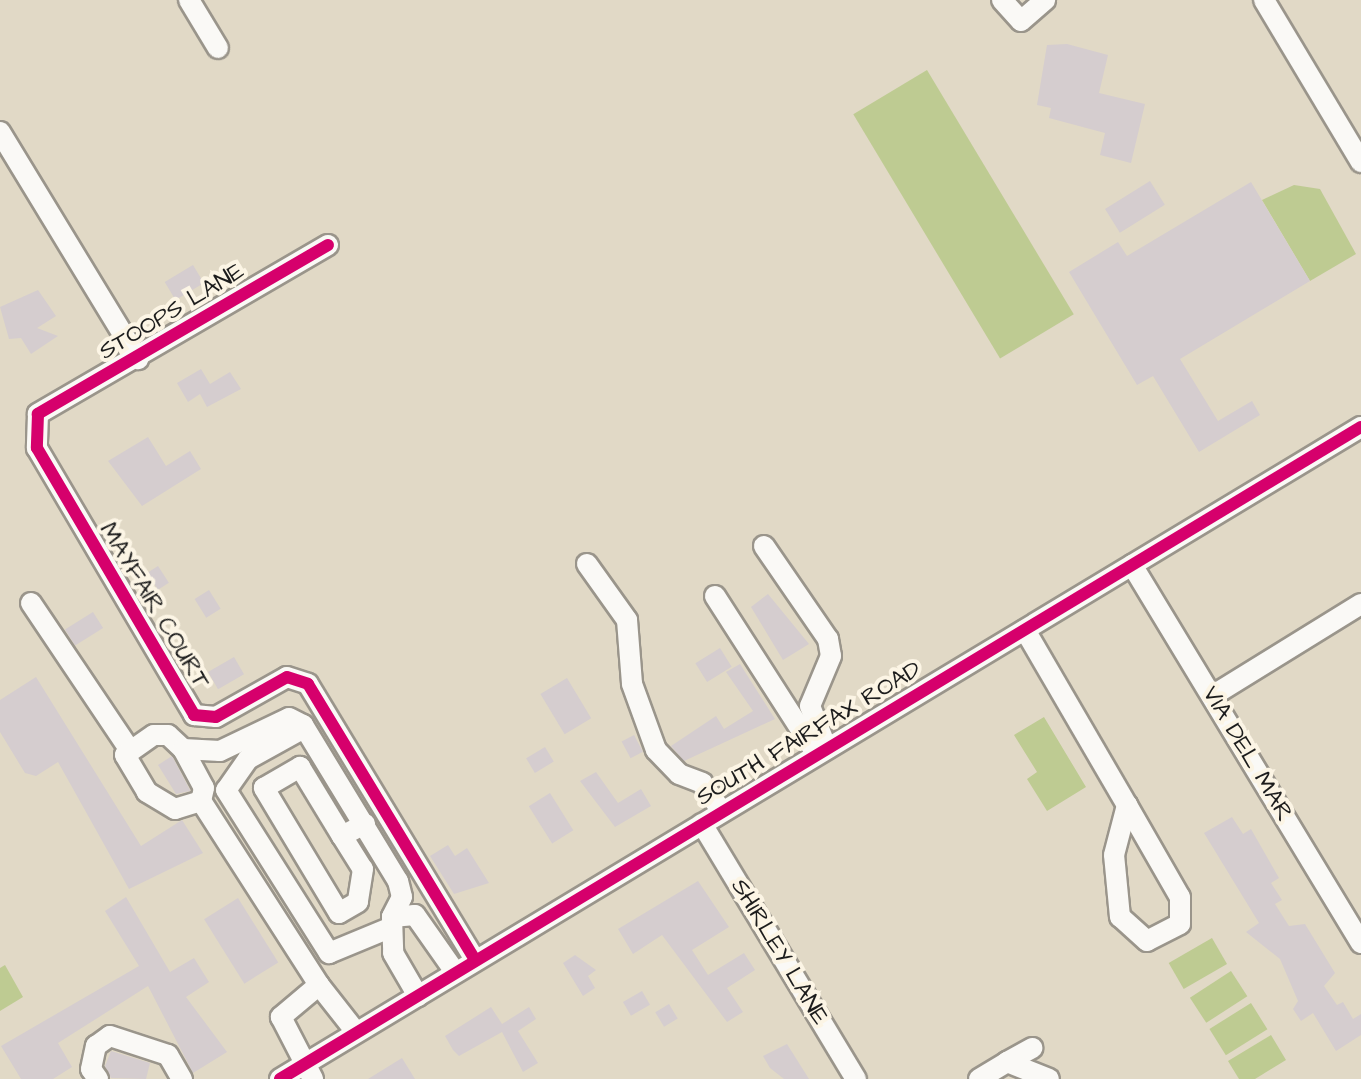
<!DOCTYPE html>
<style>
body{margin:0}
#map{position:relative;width:1361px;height:1079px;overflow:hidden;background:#e1d9c6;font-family:"Architects Daughter",sans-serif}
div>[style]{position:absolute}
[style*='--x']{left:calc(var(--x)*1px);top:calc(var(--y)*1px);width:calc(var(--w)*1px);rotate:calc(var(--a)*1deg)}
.green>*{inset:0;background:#becb92;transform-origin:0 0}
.building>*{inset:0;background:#d5cdcf;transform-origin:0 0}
.roads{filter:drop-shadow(2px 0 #9a958b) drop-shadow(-2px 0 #9a958b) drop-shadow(0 2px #9a958b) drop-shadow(0 -2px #9a958b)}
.minor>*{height:20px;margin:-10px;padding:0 10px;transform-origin:10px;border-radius:10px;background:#faf9f6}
.cycleway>*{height:12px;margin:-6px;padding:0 6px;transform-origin:6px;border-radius:6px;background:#d6006c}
span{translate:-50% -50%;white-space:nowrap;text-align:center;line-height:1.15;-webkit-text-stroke:8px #fcf5e5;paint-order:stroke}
.street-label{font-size:24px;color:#1c1c1c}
</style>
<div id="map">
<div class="green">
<div style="left:927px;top:70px;width:285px;height:86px;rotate:59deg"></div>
<div style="clip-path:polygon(1294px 185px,1320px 189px,1356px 254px,1310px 281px,1262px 200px)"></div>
<div style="clip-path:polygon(1044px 717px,1086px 787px,1047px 811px,1027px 779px,1037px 772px,1014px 735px)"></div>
<div style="left:1212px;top:938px;width:30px;height:50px;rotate:60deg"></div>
<div style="clip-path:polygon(5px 965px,23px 997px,0 1011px,0 968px)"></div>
<div style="left:1231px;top:971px;width:30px;height:49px;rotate:57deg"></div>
<div style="left:1251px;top:1003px;width:31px;height:49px;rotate:58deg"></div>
<div style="clip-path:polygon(1271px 1035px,1286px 1060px,1255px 1079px,1239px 1079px,1228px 1061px)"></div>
</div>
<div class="building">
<div style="clip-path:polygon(1067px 44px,1108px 55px,1099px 93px,1145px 104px,1131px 163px,1100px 155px,1105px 133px,1049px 118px,1051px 108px,1037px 105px,1047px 45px)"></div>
<div style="left:1150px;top:181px;width:28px;height:53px;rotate:58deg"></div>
<div style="clip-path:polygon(1251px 182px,1310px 281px,1180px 359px,1218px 421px,1252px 401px,1260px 415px,1199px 452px,1153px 376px,1137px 385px,1069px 272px,1118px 242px,1127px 256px)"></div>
<div style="left:193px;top:265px;width:21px;height:33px;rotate:59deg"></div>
<div style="clip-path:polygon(38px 290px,56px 316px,37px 328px,58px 336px,31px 354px,21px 338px,9px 339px,0 307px)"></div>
<div style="clip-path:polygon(201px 369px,210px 384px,230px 372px,241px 389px,207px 407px,200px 394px,188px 402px,177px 383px)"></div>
<div style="clip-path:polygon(148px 437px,166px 466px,190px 451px,201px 469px,142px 506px,108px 461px)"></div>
<div style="left:158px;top:566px;width:20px;height:13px;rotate:57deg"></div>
<div style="left:209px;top:590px;width:22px;height:17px;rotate:58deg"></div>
<div style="clip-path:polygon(768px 594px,809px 644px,783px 660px,751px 607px)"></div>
<div style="left:93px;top:612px;width:19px;height:33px;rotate:58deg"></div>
<div style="left:720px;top:648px;width:22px;height:29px;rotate:58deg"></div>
<div style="left:234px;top:657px;width:20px;height:30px;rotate:60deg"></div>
<div style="clip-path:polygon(740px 664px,775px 719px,684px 761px,671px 746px,716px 716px,724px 729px,753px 711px,726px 672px)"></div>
<div style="clip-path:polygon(36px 677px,141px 846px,182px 820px,203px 853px,129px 889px,58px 762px,36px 776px,25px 773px,0 732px,0 700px)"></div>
<div style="left:567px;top:678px;width:47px;height:31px;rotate:59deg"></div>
<div style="left:634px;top:735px;width:19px;height:14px;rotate:62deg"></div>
<div style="left:545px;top:747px;width:17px;height:22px;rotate:59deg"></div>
<div style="clip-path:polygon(172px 756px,190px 790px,190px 791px,176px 794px,158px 765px)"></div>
<div style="clip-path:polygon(596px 772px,618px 803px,641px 789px,651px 806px,615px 827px,580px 781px)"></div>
<div style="left:550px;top:793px;width:44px;height:25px;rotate:58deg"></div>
<div style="clip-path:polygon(1232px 817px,1243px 834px,1251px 829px,1279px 878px,1271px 883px,1282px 900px,1275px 904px,1289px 926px,1305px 924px,1335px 973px,1324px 986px,1337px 1005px,1343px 1002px,1353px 1019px,1361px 1014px,1361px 1035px,1336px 1051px,1313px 1013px,1301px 1021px,1293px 1009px,1298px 1001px,1280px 959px,1246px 932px,1259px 923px,1204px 833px)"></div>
<div style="clip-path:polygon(448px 845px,455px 856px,467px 848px,489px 883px,454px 894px,430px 856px)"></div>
<div style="clip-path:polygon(698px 881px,729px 927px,692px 950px,708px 975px,744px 953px,755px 970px,727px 988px,743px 1012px,727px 1022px,662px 935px,633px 954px,618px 929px)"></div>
<div style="clip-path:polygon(126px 897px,170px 972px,194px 958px,209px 982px,186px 997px,227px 1052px,193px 1073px,148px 986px,58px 1043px,72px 1067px,53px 1079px,21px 1079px,1px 1046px,139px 966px,105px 911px)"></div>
<div style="left:238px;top:898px;width:76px;height:40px;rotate:58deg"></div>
<div style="clip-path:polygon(575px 955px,596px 970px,588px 976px,595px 988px,583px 996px,563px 963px)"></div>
<div style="left:642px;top:991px;width:16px;height:22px;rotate:60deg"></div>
<div style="left:669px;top:1004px;width:17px;height:16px;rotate:59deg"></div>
<div style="clip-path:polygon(491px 1007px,502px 1024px,529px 1007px,536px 1019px,518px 1031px,538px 1063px,523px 1072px,502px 1032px,459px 1056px,453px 1050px,445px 1036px)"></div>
<div style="clip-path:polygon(787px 1044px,809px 1079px,784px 1079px,770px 1068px,763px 1056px)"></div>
<div style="clip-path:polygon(111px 1051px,150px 1063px,146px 1079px,111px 1078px,105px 1066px)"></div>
<div style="clip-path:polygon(402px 1058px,415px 1079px,368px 1079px)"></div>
</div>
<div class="roads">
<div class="minor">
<div style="--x:189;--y:0;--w:56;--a:58.9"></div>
<div style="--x:1002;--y:0;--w:28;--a:48"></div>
<div style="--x:1021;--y:21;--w:32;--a:-41"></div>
<div style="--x:1264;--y:0;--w:189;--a:59.1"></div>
<div style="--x:0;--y:132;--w:266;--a:58.7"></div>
<div style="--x:328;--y:245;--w:336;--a:149.8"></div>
<div style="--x:38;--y:414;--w:34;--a:92"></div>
<div style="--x:37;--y:448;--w:310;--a:59.5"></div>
<div style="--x:194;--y:715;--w:22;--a:5"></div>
<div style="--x:216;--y:717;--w:81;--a:-29.4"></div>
<div style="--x:287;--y:677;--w:22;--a:18"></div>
<div style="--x:308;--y:684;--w:323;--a:58.8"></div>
<div style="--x:764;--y:546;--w:113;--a:55.5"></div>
<div style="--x:828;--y:639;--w:17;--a:80"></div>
<div style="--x:831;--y:656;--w:54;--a:112.8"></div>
<div style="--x:810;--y:706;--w:46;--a:68.4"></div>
<div style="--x:587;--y:564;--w:69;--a:54.5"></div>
<div style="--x:627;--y:620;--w:64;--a:85.5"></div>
<div style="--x:632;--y:684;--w:70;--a:70"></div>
<div style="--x:656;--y:750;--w:33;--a:46"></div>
<div style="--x:679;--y:774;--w:25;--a:21"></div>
<div style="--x:702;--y:783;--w:35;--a:55"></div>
<div style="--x:1132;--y:565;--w:442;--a:58.8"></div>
<div style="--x:715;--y:596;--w:185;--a:57.3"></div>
<div style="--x:31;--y:603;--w:176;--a:56.1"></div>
<div style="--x:1025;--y:630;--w:203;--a:59.8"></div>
<div style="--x:1127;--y:805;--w:106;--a:60.1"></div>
<div style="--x:1180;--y:897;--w:27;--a:90"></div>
<div style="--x:1180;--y:924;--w:37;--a:153"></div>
<div style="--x:1147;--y:941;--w:36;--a:-138"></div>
<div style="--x:1120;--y:917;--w:62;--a:-95.5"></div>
<div style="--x:1114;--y:855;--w:52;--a:-75.4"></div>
<div style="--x:1212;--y:696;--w:175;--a:-31.7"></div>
<div style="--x:304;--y:728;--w:64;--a:151"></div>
<div style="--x:248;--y:759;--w:38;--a:125"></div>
<div style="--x:226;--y:790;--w:193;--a:57.7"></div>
<div style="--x:329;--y:953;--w:68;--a:-22.4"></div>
<div style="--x:154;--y:735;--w:14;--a:0"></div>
<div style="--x:168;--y:735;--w:21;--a:43"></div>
<div style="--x:183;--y:749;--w:44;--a:61.7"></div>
<div style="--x:204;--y:788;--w:13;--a:103"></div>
<div style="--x:201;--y:801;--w:27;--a:163"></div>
<div style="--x:175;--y:809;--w:33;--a:-149"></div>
<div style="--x:147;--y:792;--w:43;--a:-120.7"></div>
<div style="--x:125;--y:755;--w:35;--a:-35"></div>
<div style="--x:183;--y:749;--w:37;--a:3"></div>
<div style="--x:220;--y:751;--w:76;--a:-25.6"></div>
<div style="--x:289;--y:718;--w:16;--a:27"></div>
<div style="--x:303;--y:725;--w:183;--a:58.7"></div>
<div style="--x:398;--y:881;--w:16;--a:76"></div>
<div style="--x:402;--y:897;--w:22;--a:117"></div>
<div style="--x:392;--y:917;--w:23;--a:-5"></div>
<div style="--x:415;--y:915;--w:70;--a:54.9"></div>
<div style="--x:201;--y:801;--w:219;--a:57.3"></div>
<div style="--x:319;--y:985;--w:50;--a:139.9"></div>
<div style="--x:281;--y:1017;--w:70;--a:62.7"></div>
<div style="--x:702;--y:824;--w:298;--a:58.9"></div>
<div style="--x:342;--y:836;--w:39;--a:58"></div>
<div style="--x:363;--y:869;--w:33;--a:99"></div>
<div style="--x:358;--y:902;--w:22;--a:150"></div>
<div style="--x:339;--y:913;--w:146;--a:-121"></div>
<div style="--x:264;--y:788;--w:42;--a:-30.3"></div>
<div style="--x:300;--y:767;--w:81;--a:58.7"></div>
<div style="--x:342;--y:836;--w:26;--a:-28"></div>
<div style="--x:392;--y:917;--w:36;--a:88"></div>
<div style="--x:393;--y:953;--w:50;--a:59.8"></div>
<div style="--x:319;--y:985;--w:60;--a:51.8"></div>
<div style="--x:1007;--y:1062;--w:29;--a:-29"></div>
<div style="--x:98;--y:1079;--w:12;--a:-125"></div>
<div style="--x:91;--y:1069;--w:24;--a:-78"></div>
<div style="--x:96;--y:1046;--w:17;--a:-36"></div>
<div style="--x:110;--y:1036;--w:61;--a:18.1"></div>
<div style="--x:168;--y:1055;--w:28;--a:60"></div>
<div style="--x:280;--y:1079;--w:1262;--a:-31.1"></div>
<div style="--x:979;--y:1079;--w:33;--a:-31"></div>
<div style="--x:1007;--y:1062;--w:45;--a:22"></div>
</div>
</div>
<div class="cycleway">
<div style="--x:328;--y:245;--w:336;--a:149.8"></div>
<div style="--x:38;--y:414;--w:34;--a:92"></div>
<div style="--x:37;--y:448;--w:310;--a:59.5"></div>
<div style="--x:194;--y:715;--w:22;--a:5"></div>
<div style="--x:216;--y:717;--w:81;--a:-29.4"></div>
<div style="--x:287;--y:677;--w:22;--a:18"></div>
<div style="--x:308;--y:684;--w:323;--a:58.8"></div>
<div style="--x:280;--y:1079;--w:1262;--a:-31.1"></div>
</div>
<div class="street-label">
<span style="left:172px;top:312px;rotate:-31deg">STOOPS LANE</span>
<span style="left:154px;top:606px;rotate:59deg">MAYFAIR COURT</span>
<span style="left:809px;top:734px;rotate:-31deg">SOUTH FAIRFAX ROAD</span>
<span style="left:1247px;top:754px;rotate:59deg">VIA DEL MAR</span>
<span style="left:779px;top:952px;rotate:59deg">SHIRLEY LANE</span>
</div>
</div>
